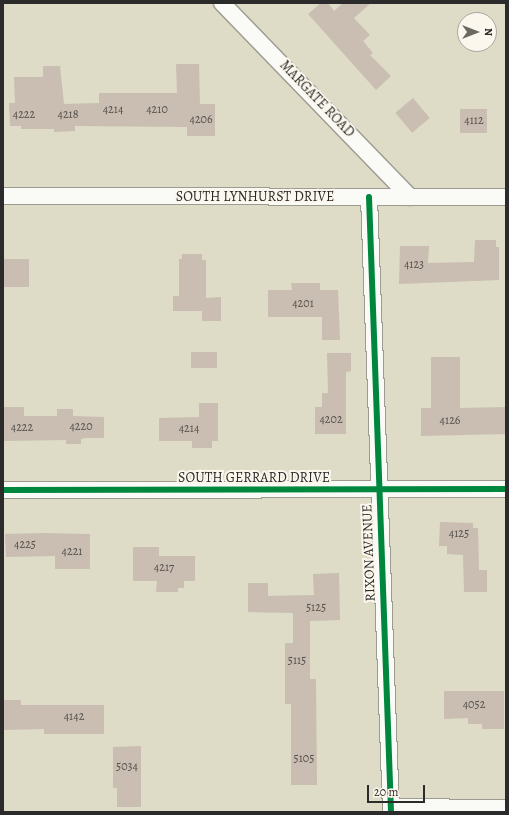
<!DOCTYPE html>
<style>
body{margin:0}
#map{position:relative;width:509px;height:815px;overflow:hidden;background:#dedbc7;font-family:Alegreya,serif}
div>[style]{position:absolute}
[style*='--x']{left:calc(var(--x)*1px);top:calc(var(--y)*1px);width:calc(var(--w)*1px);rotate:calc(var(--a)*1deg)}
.building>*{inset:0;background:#cabdb1;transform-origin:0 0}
.roads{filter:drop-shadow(1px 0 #9d9b90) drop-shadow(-1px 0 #9d9b90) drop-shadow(0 1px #9d9b90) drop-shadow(0 -1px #9d9b90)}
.minor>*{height:16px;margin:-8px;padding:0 8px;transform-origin:8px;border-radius:8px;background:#fafaf7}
.cycleway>*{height:6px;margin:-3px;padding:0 3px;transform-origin:3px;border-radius:3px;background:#00873e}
span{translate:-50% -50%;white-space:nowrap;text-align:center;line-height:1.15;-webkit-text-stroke:4px #fbf7ec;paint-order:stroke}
.number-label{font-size:12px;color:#53504c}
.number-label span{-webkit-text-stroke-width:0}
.street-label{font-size:14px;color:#2b2b2b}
.frame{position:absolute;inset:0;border:4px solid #2b2b2b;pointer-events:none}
.north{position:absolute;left:457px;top:12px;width:40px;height:40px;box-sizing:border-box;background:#fbf7ec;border:1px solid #a8a59f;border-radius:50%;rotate:90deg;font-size:11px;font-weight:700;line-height:16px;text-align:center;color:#2b2b2b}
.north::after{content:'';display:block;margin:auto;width:14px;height:18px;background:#6a6962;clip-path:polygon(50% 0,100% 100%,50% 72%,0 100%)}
.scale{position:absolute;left:367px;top:785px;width:58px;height:18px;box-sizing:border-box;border:2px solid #2b2b2b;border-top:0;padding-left:5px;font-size:12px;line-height:14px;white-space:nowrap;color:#2b2b2b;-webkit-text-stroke:3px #fbf7ec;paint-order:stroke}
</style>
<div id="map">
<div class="building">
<div style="clip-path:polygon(321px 3px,328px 3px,334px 11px,343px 3px,371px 3px,354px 18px,370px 35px,363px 41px,373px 53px,370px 55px,391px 76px,376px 90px,308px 14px)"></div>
<div style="clip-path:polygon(176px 64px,199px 64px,200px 104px,215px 104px,215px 136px,187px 136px,187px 127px,75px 126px,75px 131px,54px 132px,54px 129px,21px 129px,21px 126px,10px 126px,9px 103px,15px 103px,14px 77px,43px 77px,43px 66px,60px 66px,64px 104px,99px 103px,99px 93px,177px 93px)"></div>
<div style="left:413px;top:98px;width:26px;height:23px;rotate:50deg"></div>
<div style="left:460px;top:109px;width:27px;height:24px"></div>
<div style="clip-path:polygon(475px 240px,496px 240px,496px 247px,499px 247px,499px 280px,399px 284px,400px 246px,429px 246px,428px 263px,474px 262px)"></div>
<div style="clip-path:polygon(182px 254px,202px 254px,202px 260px,206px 260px,206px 298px,221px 297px,221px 321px,202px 321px,202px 311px,173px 311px,173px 296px,179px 296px,179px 259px,182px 259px)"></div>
<div style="left:3px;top:259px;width:26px;height:28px"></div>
<div style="clip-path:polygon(291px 283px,320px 283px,320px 290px,338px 290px,340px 340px,322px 340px,322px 317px,268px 317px,268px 290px,292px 290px)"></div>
<div style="left:191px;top:352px;width:26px;height:16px"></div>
<div style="clip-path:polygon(327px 353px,351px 353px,351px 371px,346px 372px,346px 434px,315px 434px,315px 407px,322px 407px,322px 393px,328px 393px)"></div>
<div style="clip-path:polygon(431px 357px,460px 357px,460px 408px,506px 407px,506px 434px,421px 436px,421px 408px,431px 408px)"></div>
<div style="clip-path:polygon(199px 403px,218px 403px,218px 441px,212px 441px,212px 448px,192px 448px,192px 441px,159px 441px,159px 418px,199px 417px)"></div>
<div style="clip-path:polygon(3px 407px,24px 407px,24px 416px,57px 416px,57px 409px,73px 409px,73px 416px,104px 417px,104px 438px,85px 438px,81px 439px,81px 444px,66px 444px,66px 440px,3px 441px)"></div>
<div style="clip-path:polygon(440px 522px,473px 523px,473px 528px,478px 528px,479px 570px,487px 570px,487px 592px,464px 592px,463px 555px,447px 554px,447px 546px,439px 546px)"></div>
<div style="clip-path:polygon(45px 533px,90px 534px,90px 569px,55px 569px,55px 556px,6px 557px,5px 534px)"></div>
<div style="clip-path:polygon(133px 547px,159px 547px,159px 556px,195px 556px,195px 581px,184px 581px,184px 588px,178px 588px,178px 592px,156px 592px,157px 581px,133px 581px)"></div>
<div style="clip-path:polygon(339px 573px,340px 620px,310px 621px,310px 679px,316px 679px,317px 785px,291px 785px,291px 704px,285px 704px,285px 643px,293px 643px,293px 613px,248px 612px,248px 583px,268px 583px,268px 596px,314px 595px,313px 574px)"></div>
<div style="clip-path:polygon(444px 691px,504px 691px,504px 729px,482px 729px,482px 724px,468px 724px,468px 718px,444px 719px)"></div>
<div style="clip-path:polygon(3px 700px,21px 700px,21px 705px,104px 705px,104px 734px,44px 734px,44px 729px,3px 730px)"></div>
<div style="clip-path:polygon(141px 746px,141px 807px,117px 807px,117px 788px,113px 788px,113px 747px)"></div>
</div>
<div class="roads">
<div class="minor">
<div style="--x:222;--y:3;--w:270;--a:45.9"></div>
<div style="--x:3;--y:196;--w:503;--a:0.11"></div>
<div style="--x:369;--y:197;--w:615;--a:87.95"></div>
<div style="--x:3;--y:490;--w:503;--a:-0.11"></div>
<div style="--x:391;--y:807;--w:115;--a:0.5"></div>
</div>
</div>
<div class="cycleway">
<div style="--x:369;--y:197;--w:615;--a:87.95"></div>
<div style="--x:3;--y:490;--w:503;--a:-0.11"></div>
</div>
<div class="number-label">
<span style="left:113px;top:110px">4214</span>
<span style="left:157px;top:110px">4210</span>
<span style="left:24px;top:115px">4222</span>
<span style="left:68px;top:115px">4218</span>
<span style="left:201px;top:120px">4206</span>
<span style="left:474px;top:121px">4112</span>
<span style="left:414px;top:265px">4123</span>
<span style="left:303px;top:304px">4201</span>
<span style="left:331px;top:420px">4202</span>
<span style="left:450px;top:421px">4126</span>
<span style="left:81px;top:427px">4220</span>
<span style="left:22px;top:428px">4222</span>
<span style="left:189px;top:429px">4214</span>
<span style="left:459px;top:534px">4125</span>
<span style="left:25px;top:545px">4225</span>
<span style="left:72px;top:552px">4221</span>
<span style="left:164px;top:568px">4217</span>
<span style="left:316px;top:608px">5125</span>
<span style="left:297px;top:661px">5115</span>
<span style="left:474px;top:705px">4052</span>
<span style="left:74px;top:717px">4142</span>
<span style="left:304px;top:759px">5105</span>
<span style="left:127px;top:767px">5034</span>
</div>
<div class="street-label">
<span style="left:317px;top:99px;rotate:46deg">MARGATE ROAD</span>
<span style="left:255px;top:197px">SOUTH LYNHURST DRIVE</span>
<span style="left:254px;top:478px">SOUTH GERRARD DRIVE</span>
<span style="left:369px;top:553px;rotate:-92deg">RIXON AVENUE</span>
</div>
<div class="frame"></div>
<div class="north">N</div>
<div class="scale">20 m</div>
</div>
